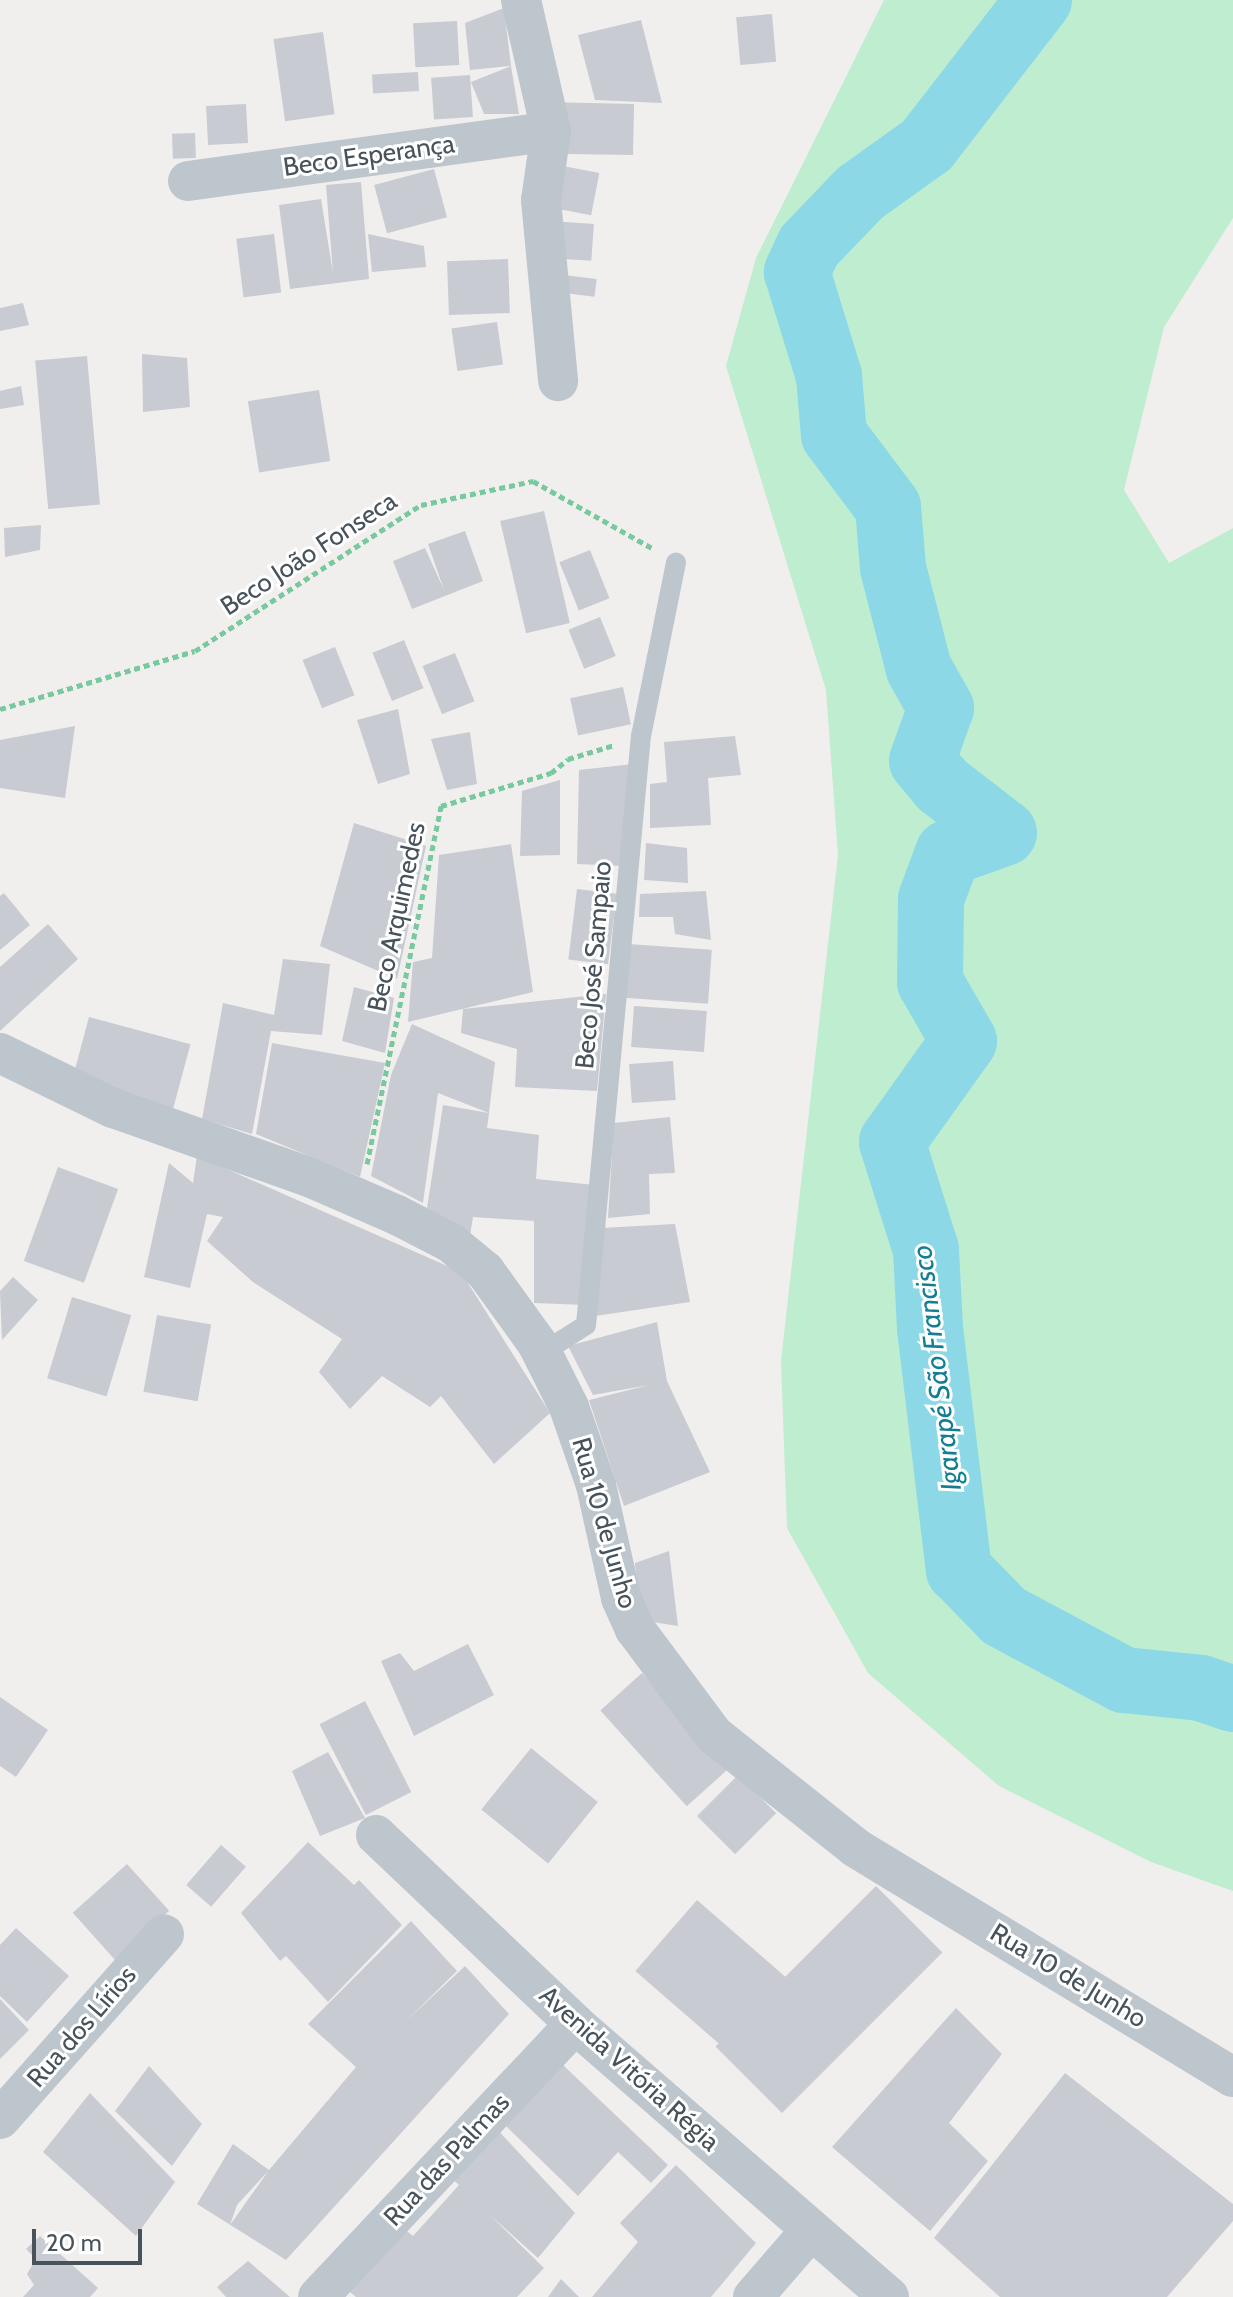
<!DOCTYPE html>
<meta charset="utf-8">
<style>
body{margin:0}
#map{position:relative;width:1233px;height:2297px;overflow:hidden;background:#f1eeee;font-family:Cabin,sans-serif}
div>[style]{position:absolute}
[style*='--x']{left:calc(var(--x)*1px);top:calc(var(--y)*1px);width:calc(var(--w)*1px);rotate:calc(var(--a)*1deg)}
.green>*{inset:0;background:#beedcf}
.river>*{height:66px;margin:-33px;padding:0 33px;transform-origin:33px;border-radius:33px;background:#8dd8e7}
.building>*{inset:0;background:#c8cbd1;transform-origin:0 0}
.path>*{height:5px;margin-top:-2.5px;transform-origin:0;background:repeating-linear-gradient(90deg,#78c99e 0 6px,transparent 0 10px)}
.service>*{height:20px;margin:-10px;padding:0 10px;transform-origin:10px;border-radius:10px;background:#bdc6cd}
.minor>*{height:40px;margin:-20px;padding:0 20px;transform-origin:20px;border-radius:20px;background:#bdc6cd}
span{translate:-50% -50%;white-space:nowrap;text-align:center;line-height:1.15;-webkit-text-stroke:6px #fff;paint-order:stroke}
.street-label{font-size:26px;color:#47525b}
.water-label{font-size:28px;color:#137d94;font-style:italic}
.scale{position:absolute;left:32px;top:2229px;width:110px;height:36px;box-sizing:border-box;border:4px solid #47525b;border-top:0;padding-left:10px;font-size:24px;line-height:28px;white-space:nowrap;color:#47525b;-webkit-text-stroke:6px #fff;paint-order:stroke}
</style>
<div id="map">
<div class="green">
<div style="clip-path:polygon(884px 0,1233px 0,1233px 218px,1164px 327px,1124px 490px,1169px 563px,1233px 528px,1233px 1891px,1151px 1862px,999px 1786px,868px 1673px,787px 1528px,781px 1361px,838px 855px,826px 690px,726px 366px,756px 258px)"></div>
</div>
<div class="river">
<div style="--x:1039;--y:0;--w:183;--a:127.7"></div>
<div style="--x:927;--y:145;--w:82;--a:144.4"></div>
<div style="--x:860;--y:193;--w:74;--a:133.9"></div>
<div style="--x:809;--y:246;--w:29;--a:115"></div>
<div style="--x:797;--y:272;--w:109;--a:72.9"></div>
<div style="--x:829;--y:376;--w:59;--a:85.2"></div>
<div style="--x:834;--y:435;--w:90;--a:53.1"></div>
<div style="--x:888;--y:507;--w:61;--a:85.3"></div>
<div style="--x:893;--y:568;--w:104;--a:75.6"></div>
<div style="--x:919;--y:669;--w:45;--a:60.6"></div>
<div style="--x:941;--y:708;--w:56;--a:109.7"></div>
<div style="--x:922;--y:761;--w:31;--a:50"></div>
<div style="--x:942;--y:785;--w:78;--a:37.7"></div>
<div style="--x:1004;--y:833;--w:59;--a:160.3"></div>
<div style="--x:948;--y:853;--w:49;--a:110.3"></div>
<div style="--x:931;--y:899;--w:83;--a:90.7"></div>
<div style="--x:930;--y:982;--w:68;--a:60"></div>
<div style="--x:964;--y:1041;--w:124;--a:125.5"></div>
<div style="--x:892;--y:1142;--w:113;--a:72.5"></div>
<div style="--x:926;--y:1250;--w:78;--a:87.1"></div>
<div style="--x:930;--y:1328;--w:244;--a:83.2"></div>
<div style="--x:959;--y:1570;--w:64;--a:45.6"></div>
<div style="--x:1004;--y:1616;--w:136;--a:28.1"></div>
<div style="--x:1124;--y:1680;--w:77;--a:5.9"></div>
<div style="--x:1201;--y:1688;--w:34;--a:19"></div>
</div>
<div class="building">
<div style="clip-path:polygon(504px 8px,511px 66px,470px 70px,465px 23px)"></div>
<div style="left:772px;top:14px;width:48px;height:36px;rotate:85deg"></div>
<div style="clip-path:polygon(641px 20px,662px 103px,595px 100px,578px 35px)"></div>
<div style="left:457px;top:21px;width:44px;height:44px;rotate:87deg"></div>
<div style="left:323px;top:32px;width:83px;height:50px;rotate:82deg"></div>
<div style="clip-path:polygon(511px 66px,519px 114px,484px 114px,471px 82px)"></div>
<div style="left:418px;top:72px;width:19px;height:46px;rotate:87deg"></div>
<div style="left:470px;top:75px;width:42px;height:39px;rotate:86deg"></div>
<div style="clip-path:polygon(545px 102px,634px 104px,633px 155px,566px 154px)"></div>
<div style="left:246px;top:104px;width:39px;height:40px;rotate:87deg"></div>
<div style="left:195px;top:133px;width:25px;height:23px;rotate:88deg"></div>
<div style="left:563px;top:166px;width:37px;height:43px;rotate:11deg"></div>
<div style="left:434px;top:169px;width:50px;height:62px;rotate:75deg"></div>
<div style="clip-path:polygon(361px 182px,369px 279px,290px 289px,279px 205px,321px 199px,333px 273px,326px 185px)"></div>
<div style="left:552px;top:221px;width:42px;height:37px;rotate:4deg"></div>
<div style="left:274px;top:234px;width:59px;height:38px;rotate:83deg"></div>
<div style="clip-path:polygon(368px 234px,424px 246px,426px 267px,372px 272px)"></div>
<div style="left:508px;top:259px;width:54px;height:61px;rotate:88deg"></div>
<div style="left:556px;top:274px;width:41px;height:18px;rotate:7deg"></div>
<div style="clip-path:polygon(23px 303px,29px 325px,0 331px,0 308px)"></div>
<div style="left:497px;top:322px;width:43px;height:46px;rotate:82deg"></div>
<div style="clip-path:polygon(142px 354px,187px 358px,190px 407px,143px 412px)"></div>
<div style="left:87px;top:356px;width:149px;height:52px;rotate:85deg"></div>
<div style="clip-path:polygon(21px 386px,24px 405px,0 409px,0 391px)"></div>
<div style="left:319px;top:390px;width:72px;height:72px;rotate:81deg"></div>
<div style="left:544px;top:511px;width:115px;height:45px;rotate:77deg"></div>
<div style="clip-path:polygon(41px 525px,40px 550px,5px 557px,4px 528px)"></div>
<div style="clip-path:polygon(465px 531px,483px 581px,412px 609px,393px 561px,425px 548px,444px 590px,428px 544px)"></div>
<div style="left:590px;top:550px;width:52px;height:33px;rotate:68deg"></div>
<div style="left:600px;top:617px;width:42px;height:34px;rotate:68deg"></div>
<div style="left:404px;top:640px;width:52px;height:34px;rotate:68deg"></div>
<div style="left:335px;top:647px;width:52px;height:35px;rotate:68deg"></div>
<div style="left:455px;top:653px;width:52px;height:35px;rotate:68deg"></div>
<div style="left:623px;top:687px;width:38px;height:54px;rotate:78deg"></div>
<div style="clip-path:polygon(398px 709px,410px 774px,378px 784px,357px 720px)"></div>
<div style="clip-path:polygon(75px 726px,65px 798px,0 788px,0 740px)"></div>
<div style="clip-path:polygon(470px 732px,477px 784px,447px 790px,431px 739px)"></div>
<div style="clip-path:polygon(735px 736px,741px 775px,708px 778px,711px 825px,650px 828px,650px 784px,667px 782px,664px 742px)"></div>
<div style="clip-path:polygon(633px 764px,624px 866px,577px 864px,579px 770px)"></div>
<div style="clip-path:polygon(560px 780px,560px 855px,520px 856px,522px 791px)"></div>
<div style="clip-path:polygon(354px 823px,426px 846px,397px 979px,320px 946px)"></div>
<div style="clip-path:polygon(646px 843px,687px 848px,688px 883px,644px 880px)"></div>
<div style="clip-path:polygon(511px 844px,533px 992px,408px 1022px,413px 962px,432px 958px,439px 855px)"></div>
<div style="left:577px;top:889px;width:40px;height:71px;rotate:7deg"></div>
<div style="clip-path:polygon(706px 891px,711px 940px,675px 934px,673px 917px,639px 917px,640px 894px)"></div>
<div style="clip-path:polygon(4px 893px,30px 925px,0 950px,0 896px)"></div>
<div style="clip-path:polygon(48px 924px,78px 959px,0 1031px,0 967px)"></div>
<div style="left:628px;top:944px;width:84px;height:54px;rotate:4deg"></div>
<div style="clip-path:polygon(283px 959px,330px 964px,322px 1035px,271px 1031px,252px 1134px,202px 1119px,223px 1003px,274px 1015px)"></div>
<div style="clip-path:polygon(354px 987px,394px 998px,385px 1053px,342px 1041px)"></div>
<div style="clip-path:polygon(606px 994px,597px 1091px,515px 1087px,517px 1049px,461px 1033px,463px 1009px)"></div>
<div style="left:634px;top:1006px;width:73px;height:41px;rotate:4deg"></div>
<div style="left:89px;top:1017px;width:105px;height:68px;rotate:15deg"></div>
<div style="clip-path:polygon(412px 1024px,495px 1062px,489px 1113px,438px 1093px,423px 1203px,371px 1176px,391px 1075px)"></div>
<div style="clip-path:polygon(272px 1043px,385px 1063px,360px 1177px,256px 1134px)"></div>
<div style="left:673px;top:1061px;width:39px;height:44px;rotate:86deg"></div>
<div style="clip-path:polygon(443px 1105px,489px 1113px,487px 1128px,539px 1135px,536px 1179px,595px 1185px,585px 1305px,534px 1303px,534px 1221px,473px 1217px,470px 1236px,427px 1208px)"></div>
<div style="clip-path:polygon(670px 1117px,675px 1173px,649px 1174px,650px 1214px,608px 1218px,614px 1123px)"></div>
<div style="clip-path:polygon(197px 1156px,461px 1272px,550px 1413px,494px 1464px,441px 1396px,430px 1407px,382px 1376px,350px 1409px,319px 1372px,342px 1339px,253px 1282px,207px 1241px,223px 1217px,207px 1214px,190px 1288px,144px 1277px,169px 1163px,193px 1183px)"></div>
<div style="left:58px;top:1167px;width:64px;height:100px;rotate:20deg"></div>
<div style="clip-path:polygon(675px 1224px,690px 1302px,595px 1316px,601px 1228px)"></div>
<div style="clip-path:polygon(13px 1277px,38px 1300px,2px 1340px,0 1291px)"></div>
<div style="left:72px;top:1297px;width:62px;height:85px;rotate:17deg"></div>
<div style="left:157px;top:1315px;width:55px;height:78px;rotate:10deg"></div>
<div style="clip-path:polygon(657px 1322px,667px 1381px,710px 1472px,624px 1506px,589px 1400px,649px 1385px,593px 1395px,568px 1346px)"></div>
<div style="clip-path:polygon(669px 1551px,678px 1626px,640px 1620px,635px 1563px)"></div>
<div style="clip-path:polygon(468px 1644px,494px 1695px,414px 1736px,381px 1661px,400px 1653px,414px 1671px)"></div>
<div style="left:642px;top:1673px;width:129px;height:56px;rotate:48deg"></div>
<div style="clip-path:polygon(0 1697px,48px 1730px,16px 1777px,0 1766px)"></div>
<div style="left:365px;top:1701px;width:102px;height:51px;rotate:63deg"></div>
<div style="left:531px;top:1748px;width:86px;height:79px;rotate:39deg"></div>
<div style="clip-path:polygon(328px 1752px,365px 1818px,320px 1836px,292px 1771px)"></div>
<div style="left:738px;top:1775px;width:54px;height:58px;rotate:45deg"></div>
<div style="clip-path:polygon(308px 1842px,354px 1885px,359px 1880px,402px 1925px,328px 2002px,286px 1956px,280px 1961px,241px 1913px)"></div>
<div style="left:221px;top:1845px;width:33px;height:53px;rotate:41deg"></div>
<div style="left:127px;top:1864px;width:63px;height:73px;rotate:48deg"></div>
<div style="left:876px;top:1886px;width:94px;height:227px;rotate:45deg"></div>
<div style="left:697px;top:1900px;width:128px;height:94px;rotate:41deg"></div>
<div style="clip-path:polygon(411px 1921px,457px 1971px,405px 2022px,465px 1966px,509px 2014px,286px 2260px,197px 2204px,233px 2144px,269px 2170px,237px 2205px,230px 2225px,269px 2170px,356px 2067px,308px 2024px)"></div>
<div style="clip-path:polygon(16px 1928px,69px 1976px,27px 2022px,0 1996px,0 1945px)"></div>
<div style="clip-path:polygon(0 1999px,29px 2030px,0 2059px)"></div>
<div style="clip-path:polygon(956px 2008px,1002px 2054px,949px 2123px,988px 2161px,930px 2231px,832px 2147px)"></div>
<div style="clip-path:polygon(563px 2065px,668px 2165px,651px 2183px,618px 2152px,578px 2196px,506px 2126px)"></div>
<div style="clip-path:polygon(149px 2066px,202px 2124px,172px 2166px,115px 2111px)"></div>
<div style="clip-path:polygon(1065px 2073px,1233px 2204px,1233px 2221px,1167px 2297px,1000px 2297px,934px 2238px)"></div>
<div style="clip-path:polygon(90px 2093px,175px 2182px,136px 2236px,43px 2152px)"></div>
<div style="clip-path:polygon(494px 2126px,575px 2213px,538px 2258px,490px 2215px,544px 2268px,517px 2297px,356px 2297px,345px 2288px,402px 2227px,413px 2236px,459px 2185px,447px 2174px)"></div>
<div style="clip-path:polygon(676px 2165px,756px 2243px,711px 2297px,592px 2297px,638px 2242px,620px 2223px)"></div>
<div style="clip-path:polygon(40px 2236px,98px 2288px,90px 2297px,23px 2297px,34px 2285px,27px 2274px,36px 2259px,26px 2249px)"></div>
<div style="clip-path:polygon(248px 2261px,290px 2297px,226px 2297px,217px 2287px)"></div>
<div style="clip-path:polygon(561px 2279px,579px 2297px,548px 2297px)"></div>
</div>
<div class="path">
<div style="--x:0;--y:709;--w:203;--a:-16.6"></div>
<div style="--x:195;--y:651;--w:269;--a:-32.9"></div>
<div style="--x:421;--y:505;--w:115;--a:-12.1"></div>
<div style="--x:533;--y:481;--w:137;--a:29.4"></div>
<div style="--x:367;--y:1164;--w:366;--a:-78.3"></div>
<div style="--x:441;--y:806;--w:115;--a:-16.7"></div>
<div style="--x:551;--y:773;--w:22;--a:-39"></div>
<div style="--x:568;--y:759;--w:48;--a:-16.9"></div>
</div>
<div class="service">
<div style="--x:542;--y:1353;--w:52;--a:-32.5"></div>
<div style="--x:586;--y:1325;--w:592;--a:-84.67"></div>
<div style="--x:641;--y:736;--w:177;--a:-78.6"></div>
</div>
<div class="minor">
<div style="--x:521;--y:0;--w:134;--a:77.1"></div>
<div style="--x:551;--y:131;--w:70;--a:98.2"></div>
<div style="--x:541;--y:200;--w:182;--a:84.6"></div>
<div style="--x:188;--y:181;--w:366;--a:-7.8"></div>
<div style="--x:0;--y:1053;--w:126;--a:26"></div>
<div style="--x:113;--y:1108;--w:208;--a:19.4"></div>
<div style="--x:309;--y:1177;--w:96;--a:23.4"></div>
<div style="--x:397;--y:1215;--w:61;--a:27.4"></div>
<div style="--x:451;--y:1243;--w:44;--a:39.5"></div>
<div style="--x:485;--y:1271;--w:89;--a:54.2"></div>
<div style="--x:537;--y:1343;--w:72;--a:63.4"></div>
<div style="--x:569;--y:1407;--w:83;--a:70.9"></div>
<div style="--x:596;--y:1485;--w:116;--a:77.5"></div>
<div style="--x:621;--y:1598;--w:34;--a:66"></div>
<div style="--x:635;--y:1629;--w:132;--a:53.3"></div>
<div style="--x:714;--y:1735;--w:181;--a:38.5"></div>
<div style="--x:856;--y:1848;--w:441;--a:31.3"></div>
<div style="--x:376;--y:1835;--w:274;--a:43.5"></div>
<div style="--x:575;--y:2024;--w:416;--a:41"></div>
<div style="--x:0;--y:2119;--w:247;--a:-48.4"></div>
<div style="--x:318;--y:2297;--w:375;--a:-46.7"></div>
<div style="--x:753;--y:2297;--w:89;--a:-49.1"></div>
</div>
<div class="street-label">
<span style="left:369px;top:156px;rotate:-8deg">Beco Esperança</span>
<span style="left:309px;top:554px;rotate:-33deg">Beco João Fonseca</span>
<span style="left:397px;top:917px;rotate:-78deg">Beco Arquimedes</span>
<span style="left:594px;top:965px;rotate:-85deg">Beco José Sampaio</span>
<span style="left:604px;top:1523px;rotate:74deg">Rua 10 de Junho</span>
<span style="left:1068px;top:1976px;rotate:31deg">Rua 10 de Junho</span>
<span style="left:82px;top:2027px;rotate:-49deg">Rua dos Lírios</span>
<span style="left:629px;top:2069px;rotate:42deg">Avenida Vitória Régia</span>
<span style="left:447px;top:2160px;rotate:-47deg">Rua das Palmas</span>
</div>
<div class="water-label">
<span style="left:936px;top:1368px;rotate:-97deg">Igarapé São Francisco</span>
</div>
<div class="scale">20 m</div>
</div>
